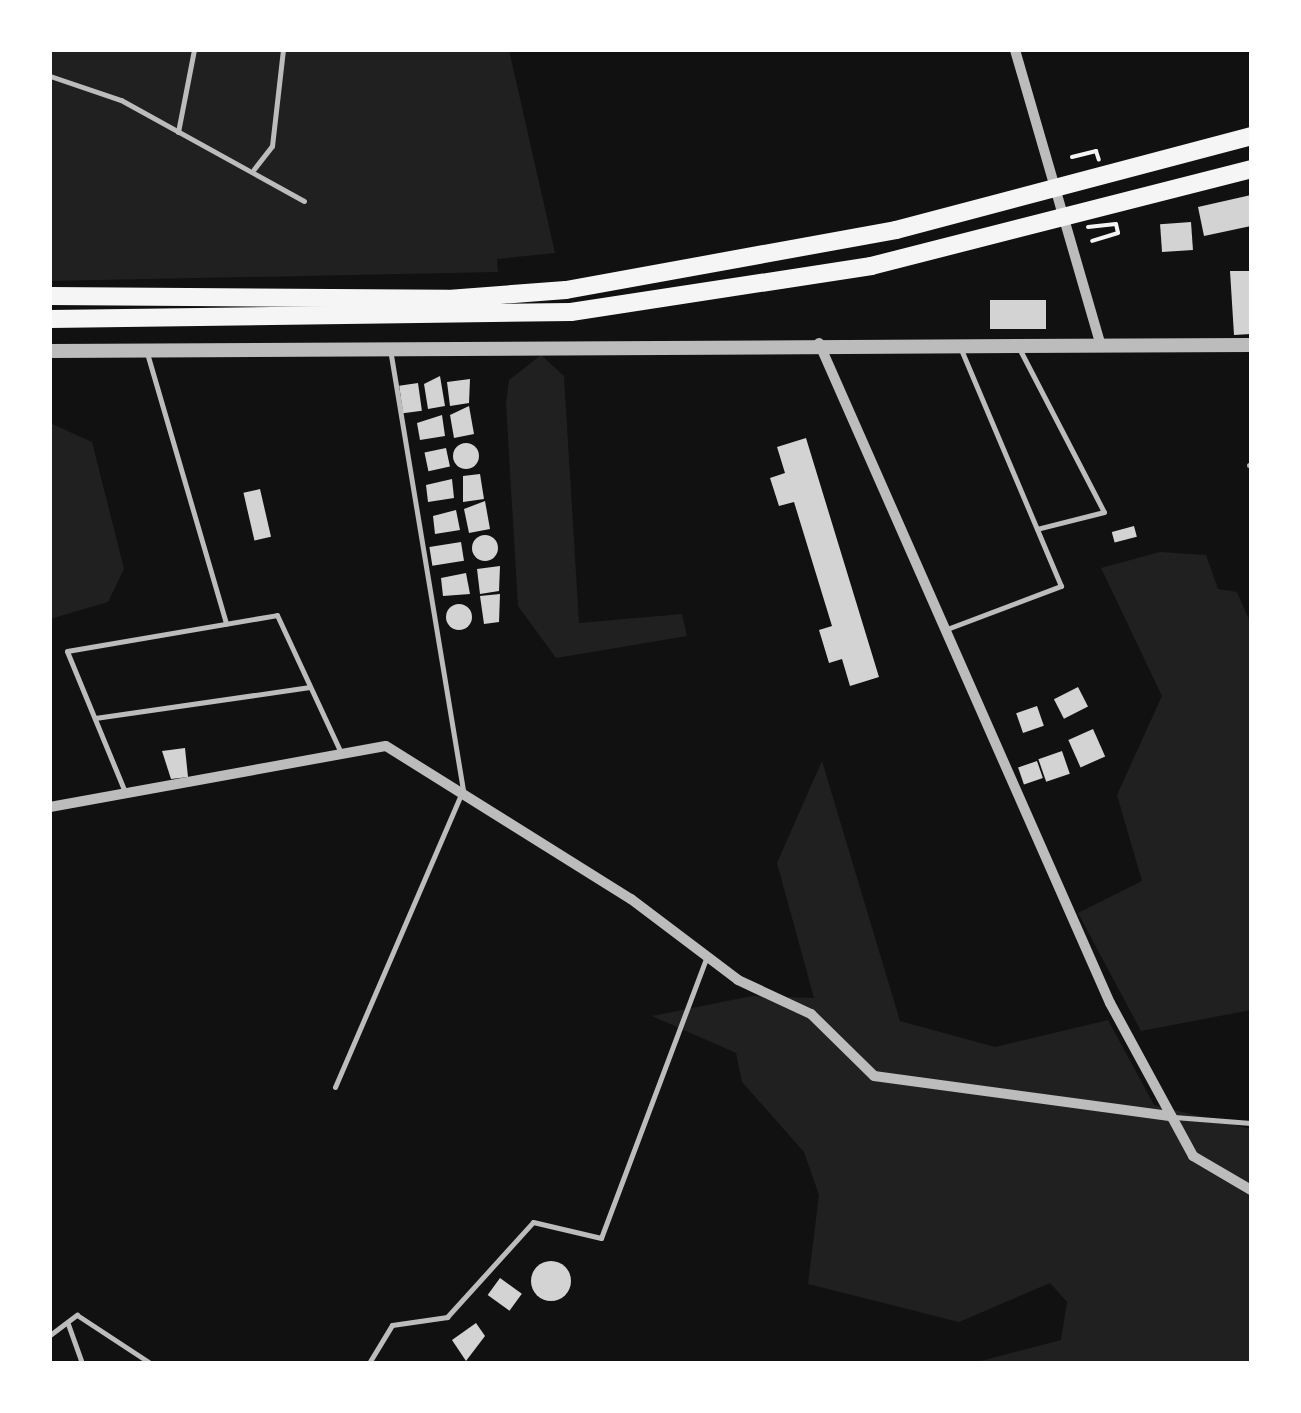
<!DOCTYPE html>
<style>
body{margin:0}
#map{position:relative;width:1301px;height:1413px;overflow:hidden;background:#111;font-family:Overpass,sans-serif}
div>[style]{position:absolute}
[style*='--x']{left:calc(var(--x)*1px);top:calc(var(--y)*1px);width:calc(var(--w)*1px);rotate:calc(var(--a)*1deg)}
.green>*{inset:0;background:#202020}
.building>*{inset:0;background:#d3d3d3;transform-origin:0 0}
.round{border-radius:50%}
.path>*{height:4px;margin:-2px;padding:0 2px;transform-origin:2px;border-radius:2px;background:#f5f5f5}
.service>*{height:5px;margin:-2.5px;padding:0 2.5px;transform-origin:2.5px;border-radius:2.5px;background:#bcbcbc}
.minor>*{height:10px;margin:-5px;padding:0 5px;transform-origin:5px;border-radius:5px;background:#bcbcbc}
.tertiary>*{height:14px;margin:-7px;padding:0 7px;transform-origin:7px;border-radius:7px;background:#bcbcbc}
.trunk>*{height:18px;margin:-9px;padding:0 9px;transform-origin:9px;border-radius:9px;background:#f5f5f5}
span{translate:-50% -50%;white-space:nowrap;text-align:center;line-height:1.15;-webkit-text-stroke:8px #fff;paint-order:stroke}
.frame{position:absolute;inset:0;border:52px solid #fff;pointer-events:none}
</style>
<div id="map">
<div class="green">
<div style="clip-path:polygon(50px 50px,509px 50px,555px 253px,497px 259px,498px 272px,50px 281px)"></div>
<div style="clip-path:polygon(541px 355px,564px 376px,579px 623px,682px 614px,687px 636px,556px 658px,518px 606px,506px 404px,509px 380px)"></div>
<div style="clip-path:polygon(50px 423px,92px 442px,124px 569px,108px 602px,50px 619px)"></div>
<div style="clip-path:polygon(1160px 552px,1206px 555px,1218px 589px,1237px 592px,1251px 624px,1251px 1010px,1141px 1031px,1078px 913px,1142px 881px,1117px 795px,1162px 696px,1101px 568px)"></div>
<div style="clip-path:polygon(822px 761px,900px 1021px,995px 1047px,1108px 1020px,1154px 1105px,1251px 1129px,1251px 1363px,973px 1363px,1061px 1340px,1067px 1302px,1050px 1283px,959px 1322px,808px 1284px,819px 1195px,804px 1152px,742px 1082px,736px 1053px,652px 1016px,752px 996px,814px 998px,777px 863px)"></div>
</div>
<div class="building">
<div style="clip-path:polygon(1251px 195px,1251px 226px,1204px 236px,1198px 207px)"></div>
<div style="left:1191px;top:222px;width:28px;height:31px;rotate:86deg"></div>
<div style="clip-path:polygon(1230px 271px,1251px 271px,1251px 334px,1234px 335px)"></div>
<div style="left:990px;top:300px;width:56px;height:29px"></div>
<div style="clip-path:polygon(440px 376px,445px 406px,428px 409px,424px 384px)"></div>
<div style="clip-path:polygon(470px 379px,469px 403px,450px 406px,447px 382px)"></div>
<div style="left:418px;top:383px;width:28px;height:19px;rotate:82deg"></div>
<div style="clip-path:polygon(469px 406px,474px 434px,454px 438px,450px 415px)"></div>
<div style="clip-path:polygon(442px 415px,445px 436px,420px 440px,417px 423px)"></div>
<div style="clip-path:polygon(806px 438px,879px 677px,850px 686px,842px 659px,829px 663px,819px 630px,832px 626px,794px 502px,779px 506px,770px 478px,785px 473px,777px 447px)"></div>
<div class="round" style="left:453px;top:443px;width:26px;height:26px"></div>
<div style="left:446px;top:448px;width:19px;height:22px;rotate:78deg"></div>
<div style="clip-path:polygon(480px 474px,484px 499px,463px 502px,463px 476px)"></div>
<div style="clip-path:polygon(452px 479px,454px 498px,428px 502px,426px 485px)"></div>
<div style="left:260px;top:489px;width:49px;height:17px;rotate:77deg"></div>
<div style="clip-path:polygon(485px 501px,490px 529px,469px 533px,464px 509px)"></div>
<div style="clip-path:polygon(456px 510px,460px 530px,435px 534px,433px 516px)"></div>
<div style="left:1134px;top:526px;width:11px;height:23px;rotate:75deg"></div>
<div class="round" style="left:472px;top:535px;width:26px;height:26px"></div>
<div style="left:461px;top:542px;width:19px;height:32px;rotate:81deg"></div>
<div style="clip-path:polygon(500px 566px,499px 591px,480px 594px,477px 569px)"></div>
<div style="clip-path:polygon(466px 573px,470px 594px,443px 596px,441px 578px)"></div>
<div style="clip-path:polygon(500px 594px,499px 622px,484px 624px,480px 596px)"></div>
<div class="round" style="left:446px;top:604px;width:26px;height:26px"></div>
<div style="left:1078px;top:687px;width:22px;height:27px;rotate:63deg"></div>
<div style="left:1037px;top:706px;width:21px;height:22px;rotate:71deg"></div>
<div style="left:1093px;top:729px;width:30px;height:27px;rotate:66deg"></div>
<div style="clip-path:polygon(185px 748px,188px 777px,171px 779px,162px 751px)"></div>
<div style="left:1062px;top:751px;width:24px;height:25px;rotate:71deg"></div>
<div style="left:1037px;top:761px;width:18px;height:20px;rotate:71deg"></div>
<div class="round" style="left:531px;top:1261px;width:40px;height:40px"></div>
<div style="left:500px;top:1278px;width:27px;height:21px;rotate:36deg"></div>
<div style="clip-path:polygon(476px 1323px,485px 1336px,466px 1361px,452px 1340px)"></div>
</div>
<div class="path">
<div style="--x:1072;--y:157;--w:25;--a:-14"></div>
<div style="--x:1096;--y:151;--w:9;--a:72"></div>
<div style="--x:1088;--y:227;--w:28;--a:-6"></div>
<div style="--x:1116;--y:224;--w:9;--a:77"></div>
<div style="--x:1118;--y:233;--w:27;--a:163"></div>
</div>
<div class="service">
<div style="--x:50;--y:76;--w:75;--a:18.7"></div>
<div style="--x:121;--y:100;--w:209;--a:28.9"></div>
<div style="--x:178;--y:132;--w:84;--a:-79"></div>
<div style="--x:254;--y:169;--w:29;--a:-52"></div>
<div style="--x:272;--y:146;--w:97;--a:-83.5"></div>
<div style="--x:1020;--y:350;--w:182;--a:62.6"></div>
<div style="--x:1104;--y:512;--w:69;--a:165.8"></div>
<div style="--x:147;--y:353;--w:282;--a:73.7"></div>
<div style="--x:1249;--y:465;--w:2;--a:0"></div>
<div style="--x:947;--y:629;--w:122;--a:-20.7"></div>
<div style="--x:1061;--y:586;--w:259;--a:-112.9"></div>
<div style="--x:95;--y:718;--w:217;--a:-8.2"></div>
<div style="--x:125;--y:792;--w:152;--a:-112.4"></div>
<div style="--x:67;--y:651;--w:213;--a:-9.7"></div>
<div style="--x:277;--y:615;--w:150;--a:65.1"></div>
<div style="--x:335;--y:1087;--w:323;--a:-66.7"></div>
<div style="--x:463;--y:790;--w:447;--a:-99.4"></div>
<div style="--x:1174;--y:1117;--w:77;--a:4.5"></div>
<div style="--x:68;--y:1324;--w:41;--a:70.3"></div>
<div style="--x:50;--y:1335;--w:34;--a:-37"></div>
<div style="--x:77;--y:1315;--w:87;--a:33.3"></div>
<div style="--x:369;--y:1363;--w:44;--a:-58.8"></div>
<div style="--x:392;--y:1325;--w:56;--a:-8.3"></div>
<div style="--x:447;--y:1317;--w:128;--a:-47.8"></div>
<div style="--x:533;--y:1222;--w:70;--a:13.2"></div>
<div style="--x:601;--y:1238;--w:299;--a:-69.4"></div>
</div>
<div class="minor">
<div style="--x:1015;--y:50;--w:305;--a:73.8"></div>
<div style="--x:819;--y:343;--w:721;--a:66.21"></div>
<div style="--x:1110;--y:1003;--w:174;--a:61.5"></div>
<div style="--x:1193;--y:1156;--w:67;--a:30.4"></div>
<div style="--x:50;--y:807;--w:341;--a:-10.3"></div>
<div style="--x:386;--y:746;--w:289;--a:32"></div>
<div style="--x:631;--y:899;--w:134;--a:37.1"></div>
<div style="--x:738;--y:980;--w:81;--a:25"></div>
<div style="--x:811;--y:1014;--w:88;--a:44.5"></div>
<div style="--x:874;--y:1076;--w:300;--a:7.7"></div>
</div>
<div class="tertiary">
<div style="--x:50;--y:351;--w:1201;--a:-0.29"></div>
</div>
<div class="trunk">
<div style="--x:50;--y:296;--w:398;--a:0.4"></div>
<div style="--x:448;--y:299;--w:118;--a:-4.4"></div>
<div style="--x:566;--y:290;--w:335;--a:-10.3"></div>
<div style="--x:896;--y:230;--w:367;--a:-14.8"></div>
<div style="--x:50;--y:319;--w:521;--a:-0.77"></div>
<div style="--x:571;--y:312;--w:304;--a:-8.7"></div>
<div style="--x:871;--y:266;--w:392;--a:-14.3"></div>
</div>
<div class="frame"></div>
</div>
